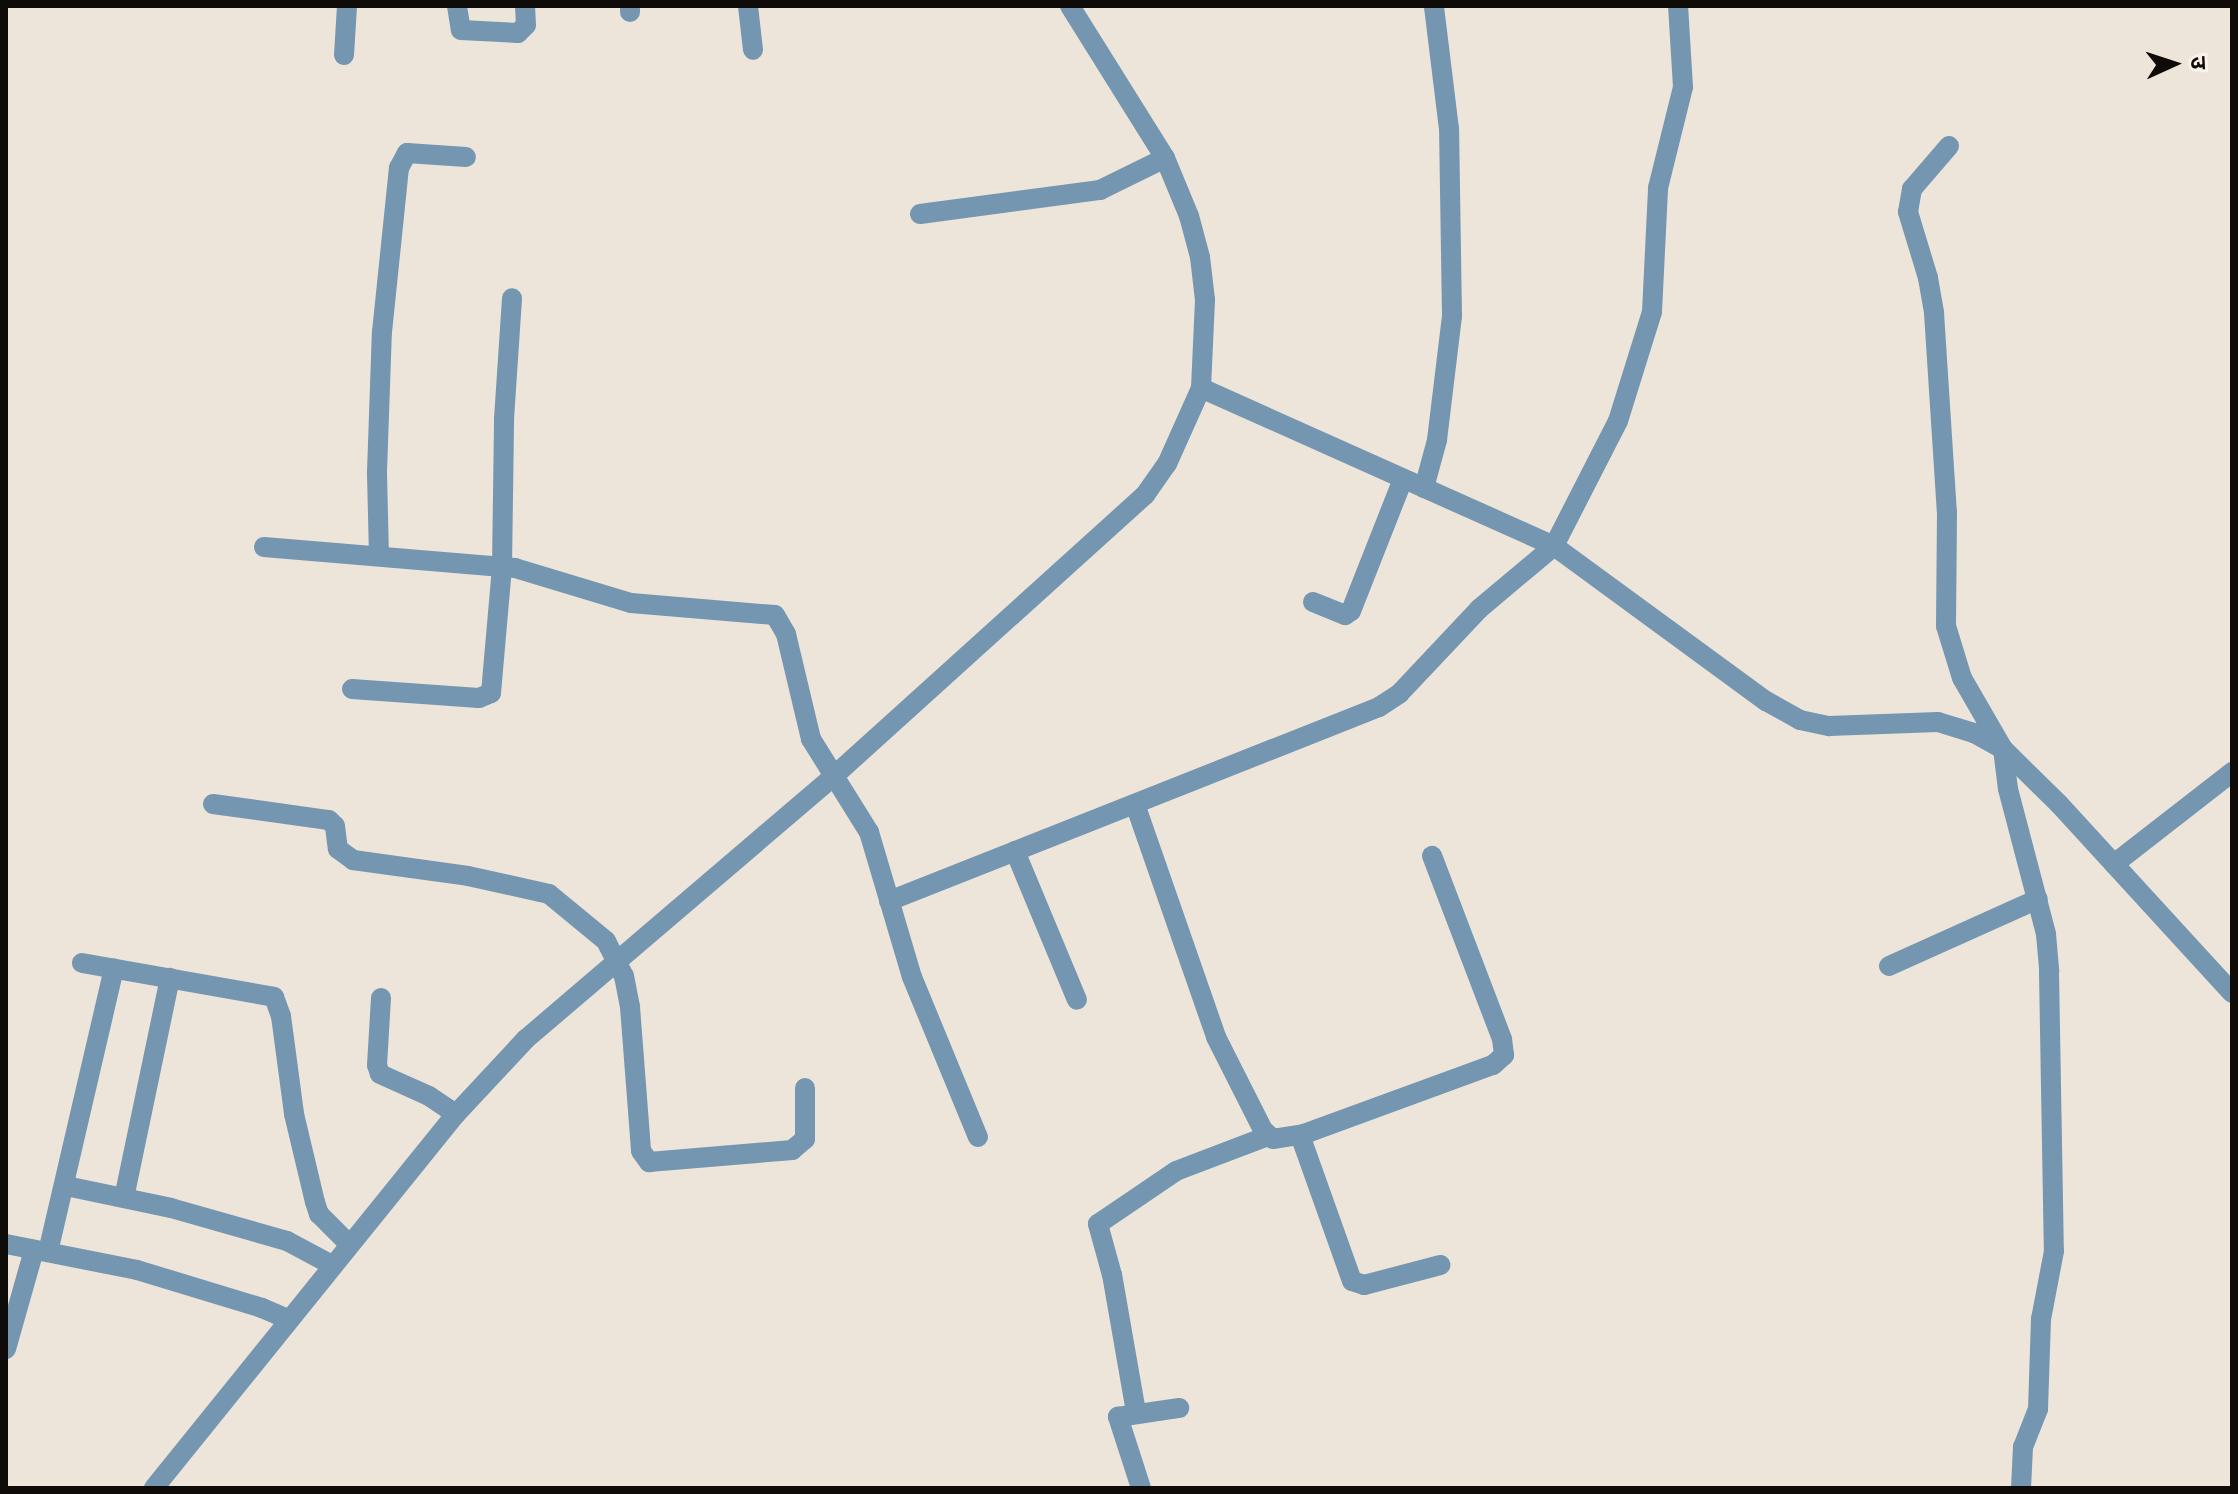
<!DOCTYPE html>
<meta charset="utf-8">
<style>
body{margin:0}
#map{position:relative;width:2238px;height:1494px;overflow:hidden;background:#ede4da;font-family:Rubik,"Noto Sans Devanagari",sans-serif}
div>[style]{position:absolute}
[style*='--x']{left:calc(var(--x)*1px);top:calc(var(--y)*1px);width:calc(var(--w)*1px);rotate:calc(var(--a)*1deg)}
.minor>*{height:20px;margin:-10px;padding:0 10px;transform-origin:10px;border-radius:10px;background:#7496b0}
span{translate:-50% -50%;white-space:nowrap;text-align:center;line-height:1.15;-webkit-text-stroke:7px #faf1e7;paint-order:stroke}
.frame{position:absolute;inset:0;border:8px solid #0e0b08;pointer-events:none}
.north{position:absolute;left:2134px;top:24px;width:80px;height:80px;-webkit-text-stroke:6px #faf1e7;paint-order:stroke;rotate:87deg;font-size:22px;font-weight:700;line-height:32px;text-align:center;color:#0e0b08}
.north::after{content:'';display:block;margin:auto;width:28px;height:36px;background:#0e0b08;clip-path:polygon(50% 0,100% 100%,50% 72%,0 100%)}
</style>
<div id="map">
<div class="minor">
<div style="--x:457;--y:6;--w:24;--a:81"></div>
<div style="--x:461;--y:30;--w:57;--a:3"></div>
<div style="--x:518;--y:33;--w:11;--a:-45"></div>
<div style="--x:526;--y:25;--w:19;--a:-93"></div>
<div style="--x:630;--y:6;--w:6;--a:90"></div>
<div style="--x:748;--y:6;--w:44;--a:83.5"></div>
<div style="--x:344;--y:55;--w:49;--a:-86.5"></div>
<div style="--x:1949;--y:146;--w:57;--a:130.7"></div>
<div style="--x:1912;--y:189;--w:23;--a:100"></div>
<div style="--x:1908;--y:212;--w:69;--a:73.1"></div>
<div style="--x:1928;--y:278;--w:36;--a:80"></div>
<div style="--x:1934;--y:313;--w:199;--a:86.3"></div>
<div style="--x:1947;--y:512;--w:114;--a:90.5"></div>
<div style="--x:1946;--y:626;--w:54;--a:72.9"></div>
<div style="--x:1962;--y:678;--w:82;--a:60"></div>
<div style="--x:2003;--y:749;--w:40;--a:82.9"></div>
<div style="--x:2008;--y:789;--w:150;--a:75.3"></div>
<div style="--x:2046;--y:934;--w:38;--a:85"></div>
<div style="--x:2049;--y:972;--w:279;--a:89"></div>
<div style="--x:2054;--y:1251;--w:69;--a:100.8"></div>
<div style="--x:2041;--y:1319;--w:90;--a:91.9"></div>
<div style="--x:2038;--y:1409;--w:41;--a:111.5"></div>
<div style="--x:2023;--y:1447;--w:41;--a:92.8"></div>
<div style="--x:920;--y:214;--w:182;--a:-7.6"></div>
<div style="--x:1100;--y:190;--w:72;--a:-26.2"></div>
<div style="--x:1201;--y:388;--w:387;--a:24.1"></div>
<div style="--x:1554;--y:546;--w:263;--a:36.2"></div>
<div style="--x:1766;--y:701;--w:39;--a:29"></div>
<div style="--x:1800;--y:720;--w:30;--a:12"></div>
<div style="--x:1829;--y:726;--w:109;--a:-2.1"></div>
<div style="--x:1938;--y:722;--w:38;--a:17"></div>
<div style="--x:1974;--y:733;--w:33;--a:29"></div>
<div style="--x:2003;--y:749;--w:78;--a:44.5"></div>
<div style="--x:2059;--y:804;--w:256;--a:47.5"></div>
<div style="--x:1424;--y:488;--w:50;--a:-74.8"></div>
<div style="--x:1437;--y:440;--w:125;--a:-83.1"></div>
<div style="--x:1452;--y:316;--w:187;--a:-90.9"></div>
<div style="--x:1449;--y:129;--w:124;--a:-97"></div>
<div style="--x:264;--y:547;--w:252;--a:4.8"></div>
<div style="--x:515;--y:568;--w:121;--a:16.8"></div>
<div style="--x:631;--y:603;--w:144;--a:4.8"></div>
<div style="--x:775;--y:615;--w:22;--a:60"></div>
<div style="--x:786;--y:634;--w:108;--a:76.6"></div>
<div style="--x:811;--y:739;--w:110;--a:58.1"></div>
<div style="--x:869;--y:832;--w:151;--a:73.5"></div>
<div style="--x:912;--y:977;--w:173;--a:67.6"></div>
<div style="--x:379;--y:556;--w:84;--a:-91.4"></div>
<div style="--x:377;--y:472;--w:140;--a:-88"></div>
<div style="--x:382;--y:332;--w:165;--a:-84.1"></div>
<div style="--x:399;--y:168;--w:17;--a:-62"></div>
<div style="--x:407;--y:153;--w:59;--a:3.9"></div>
<div style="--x:1313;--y:602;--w:35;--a:22"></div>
<div style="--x:1345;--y:615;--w:7;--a:-34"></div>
<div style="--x:1351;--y:611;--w:142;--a:-68.5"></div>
<div style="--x:352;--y:689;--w:127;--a:4.1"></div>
<div style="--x:479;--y:698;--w:13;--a:-23"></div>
<div style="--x:491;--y:693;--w:126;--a:-85"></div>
<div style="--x:502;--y:567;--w:148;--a:-89.2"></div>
<div style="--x:504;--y:419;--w:121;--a:-86.2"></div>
<div style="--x:213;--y:804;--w:117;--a:7.9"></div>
<div style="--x:329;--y:820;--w:8;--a:45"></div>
<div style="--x:335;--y:826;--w:23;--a:83"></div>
<div style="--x:338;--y:849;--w:19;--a:36"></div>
<div style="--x:353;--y:860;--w:116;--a:7.9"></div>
<div style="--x:468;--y:876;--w:83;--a:12.5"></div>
<div style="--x:549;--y:894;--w:74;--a:39.5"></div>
<div style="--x:606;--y:941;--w:39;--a:63"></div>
<div style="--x:624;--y:976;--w:32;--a:79"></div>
<div style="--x:630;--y:1007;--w:144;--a:85.6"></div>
<div style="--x:641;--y:1151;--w:14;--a:54"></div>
<div style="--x:649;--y:1162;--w:144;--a:-4.8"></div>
<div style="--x:792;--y:1150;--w:17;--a:-40"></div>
<div style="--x:805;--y:1139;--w:51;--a:-90"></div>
<div style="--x:1135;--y:804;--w:247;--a:70.8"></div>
<div style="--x:1216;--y:1037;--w:104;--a:63.2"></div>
<div style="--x:1263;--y:1130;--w:13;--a:42"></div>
<div style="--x:1273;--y:1139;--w:31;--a:-9"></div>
<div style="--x:1304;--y:1134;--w:201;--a:-20.1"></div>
<div style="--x:1493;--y:1065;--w:15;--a:-42"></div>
<div style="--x:1504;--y:1055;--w:16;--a:-97"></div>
<div style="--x:1502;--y:1039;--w:196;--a:-110.9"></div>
<div style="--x:1015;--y:851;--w:161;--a:67.4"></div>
<div style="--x:2114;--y:864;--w:150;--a:-37.9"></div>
<div style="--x:889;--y:901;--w:527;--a:-21.6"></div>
<div style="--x:1379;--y:707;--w:24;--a:-33"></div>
<div style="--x:1399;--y:694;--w:117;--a:-46.7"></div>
<div style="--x:1479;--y:609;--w:98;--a:-40"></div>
<div style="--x:1554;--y:546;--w:140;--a:-62.9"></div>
<div style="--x:1618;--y:421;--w:114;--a:-72.7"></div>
<div style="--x:1652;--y:312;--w:124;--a:-87.2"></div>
<div style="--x:1658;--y:188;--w:104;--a:-76.1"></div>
<div style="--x:1683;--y:87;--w:81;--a:-93.5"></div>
<div style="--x:82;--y:963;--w:195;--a:10"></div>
<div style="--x:274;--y:997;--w:20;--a:70"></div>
<div style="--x:281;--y:1016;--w:99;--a:82.4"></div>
<div style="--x:294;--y:1114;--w:90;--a:76.6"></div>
<div style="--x:315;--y:1202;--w:13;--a:72"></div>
<div style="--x:319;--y:1214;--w:42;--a:45"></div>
<div style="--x:1889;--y:966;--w:163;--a:-24.2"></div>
<div style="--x:381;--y:998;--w:67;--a:93.4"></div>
<div style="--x:377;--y:1065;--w:9;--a:72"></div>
<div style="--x:380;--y:1074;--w:54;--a:24.2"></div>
<div style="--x:429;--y:1096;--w:32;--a:34"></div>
<div style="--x:1300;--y:1135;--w:155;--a:70.4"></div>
<div style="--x:1352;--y:1281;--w:13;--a:18"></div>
<div style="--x:1364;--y:1285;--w:79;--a:-14.7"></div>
<div style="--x:66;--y:1186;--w:107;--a:11.8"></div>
<div style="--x:171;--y:1208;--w:121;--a:15.9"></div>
<div style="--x:287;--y:1241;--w:51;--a:28.1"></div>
<div style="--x:124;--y:1198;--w:225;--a:-78.2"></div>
<div style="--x:6;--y:1244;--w:134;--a:11.2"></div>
<div style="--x:137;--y:1270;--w:131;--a:16.9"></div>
<div style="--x:262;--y:1308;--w:28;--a:23"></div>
<div style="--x:48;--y:1252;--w:291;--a:-76.9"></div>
<div style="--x:6;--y:1349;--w:103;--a:-74.2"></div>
<div style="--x:1136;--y:1412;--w:139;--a:-99.9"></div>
<div style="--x:1112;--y:1275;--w:53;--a:-105.4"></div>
<div style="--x:1098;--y:1224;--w:94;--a:-34.2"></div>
<div style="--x:1176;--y:1171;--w:98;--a:-20.8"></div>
<div style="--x:154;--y:1488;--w:481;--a:-51.1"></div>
<div style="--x:456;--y:1114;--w:103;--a:-47"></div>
<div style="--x:526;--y:1039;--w:406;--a:-40.5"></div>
<div style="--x:835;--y:775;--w:418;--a:-42.1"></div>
<div style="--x:1145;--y:495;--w:38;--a:-55"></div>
<div style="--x:1167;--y:464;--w:83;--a:-65.9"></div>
<div style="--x:1201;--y:388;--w:88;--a:-87.4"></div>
<div style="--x:1205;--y:300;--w:43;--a:-96.6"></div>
<div style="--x:1200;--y:257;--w:42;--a:-105"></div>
<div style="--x:1189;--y:216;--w:63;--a:-112.5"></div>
<div style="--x:1165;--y:158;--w:179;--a:-122"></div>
<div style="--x:1141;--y:1488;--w:75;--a:-107.9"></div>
<div style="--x:1118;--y:1417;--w:62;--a:-8.4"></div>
</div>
<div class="frame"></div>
<div class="north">उ</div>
</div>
